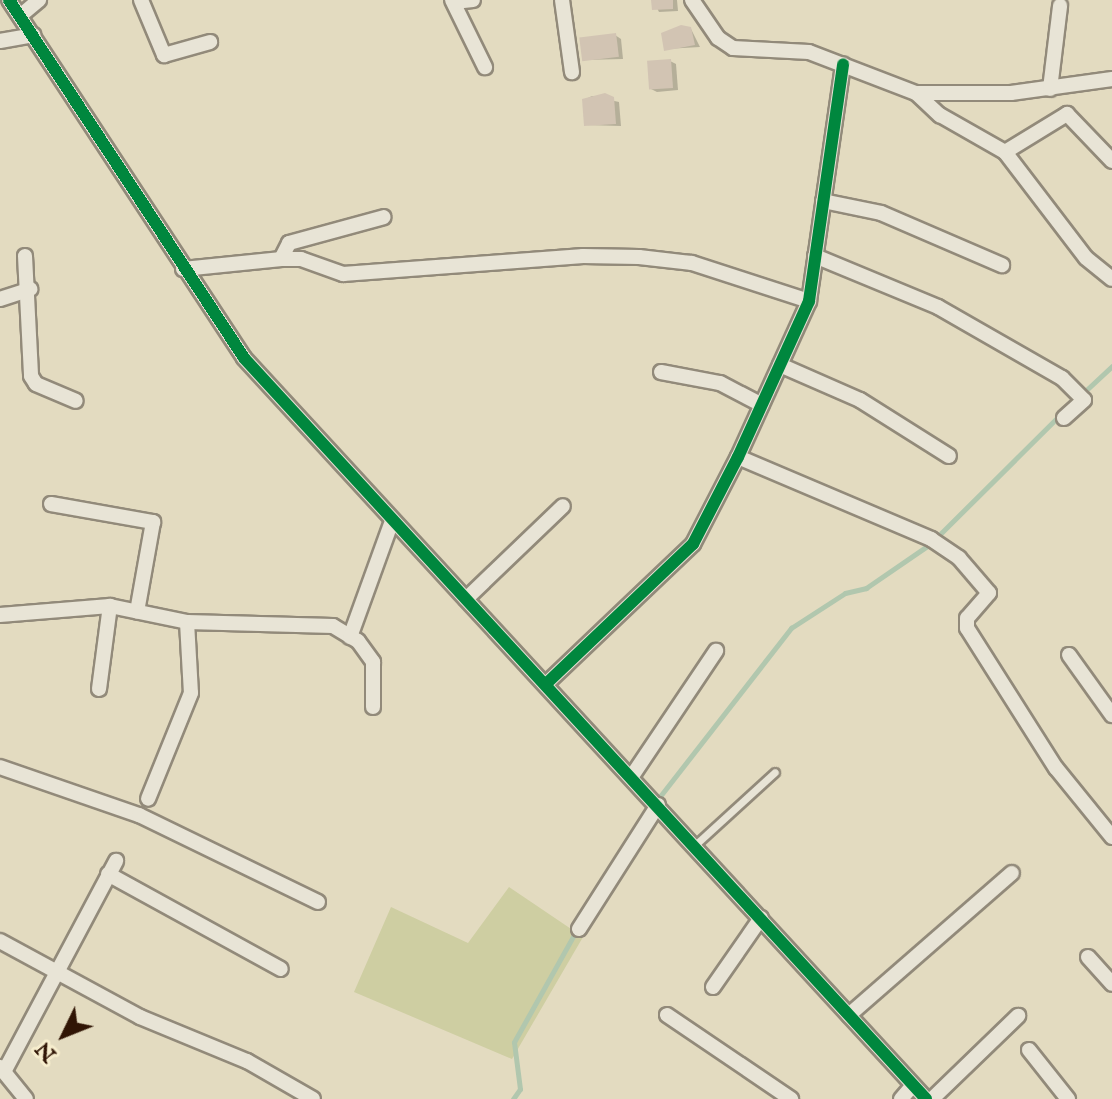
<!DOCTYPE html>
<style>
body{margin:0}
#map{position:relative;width:1112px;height:1099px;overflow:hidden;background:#e3dbc0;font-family:"IM FELL English",serif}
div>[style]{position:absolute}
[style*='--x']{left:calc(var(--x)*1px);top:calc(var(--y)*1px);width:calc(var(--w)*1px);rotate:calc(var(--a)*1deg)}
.green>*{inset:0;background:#cecea2}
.shadow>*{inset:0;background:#0003}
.stream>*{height:5px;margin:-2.5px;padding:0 2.5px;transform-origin:2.5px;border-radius:2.5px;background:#b1c7ae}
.building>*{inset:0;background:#d2c4b3;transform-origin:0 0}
.roads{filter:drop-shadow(2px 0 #928a7a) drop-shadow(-2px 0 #928a7a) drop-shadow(0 2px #928a7a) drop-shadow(0 -2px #928a7a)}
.lane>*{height:7px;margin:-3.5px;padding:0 3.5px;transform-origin:3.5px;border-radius:3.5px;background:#e8e4d6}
.street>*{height:14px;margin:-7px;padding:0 7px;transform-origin:7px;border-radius:7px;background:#e8e4d6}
.cycleway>*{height:12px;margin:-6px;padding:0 6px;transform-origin:6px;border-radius:6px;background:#00873e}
span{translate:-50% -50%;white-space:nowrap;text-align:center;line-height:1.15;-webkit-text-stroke:6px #f6edcd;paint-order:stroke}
.north{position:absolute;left:24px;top:995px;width:80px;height:80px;-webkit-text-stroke:6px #f6edcd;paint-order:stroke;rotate:227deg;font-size:22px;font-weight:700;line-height:32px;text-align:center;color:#301505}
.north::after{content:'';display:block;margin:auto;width:28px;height:36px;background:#301505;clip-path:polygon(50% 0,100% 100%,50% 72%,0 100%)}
</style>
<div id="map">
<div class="green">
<div style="clip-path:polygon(509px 887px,583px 937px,512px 1059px,354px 992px,391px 907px,468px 943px)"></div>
</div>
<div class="shadow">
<div style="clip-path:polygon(653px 0,677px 0,678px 11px,659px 12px)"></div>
<div style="clip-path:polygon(691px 29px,700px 47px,666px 49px)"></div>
<div style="clip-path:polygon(615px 35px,621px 39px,623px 59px,584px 60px)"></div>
<div style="clip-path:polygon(670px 61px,676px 64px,678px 90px,657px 92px,651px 89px)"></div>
<div style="clip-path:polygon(592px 96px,619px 102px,621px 126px,586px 125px,584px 100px)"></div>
</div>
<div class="stream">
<div style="--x:1082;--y:394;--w:41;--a:-43"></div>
<div style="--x:661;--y:795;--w:212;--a:-52.1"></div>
<div style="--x:791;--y:628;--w:64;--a:-32.9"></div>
<div style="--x:845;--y:593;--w:22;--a:-13"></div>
<div style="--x:866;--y:588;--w:78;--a:-34.5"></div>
<div style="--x:930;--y:544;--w:183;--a:-44.8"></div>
<div style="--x:513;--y:1099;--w:12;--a:-55"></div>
<div style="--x:520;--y:1089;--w:47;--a:-97.3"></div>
<div style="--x:514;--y:1042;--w:127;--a:-60.8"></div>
</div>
<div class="building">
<div style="clip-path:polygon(651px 0,673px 0,673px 9px,652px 10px)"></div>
<div style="clip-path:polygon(681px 25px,691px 27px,695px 45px,664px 51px,661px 33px)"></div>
<div style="left:616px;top:33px;width:24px;height:37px;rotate:83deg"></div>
<div style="left:671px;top:59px;width:29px;height:24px;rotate:86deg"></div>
<div style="clip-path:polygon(605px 93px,614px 97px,616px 124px,584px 126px,582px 99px)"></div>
</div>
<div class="roads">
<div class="lane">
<div style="--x:695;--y:845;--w:108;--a:-42.4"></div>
</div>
<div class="street">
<div style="--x:9;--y:0;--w:428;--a:56.7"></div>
<div style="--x:244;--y:358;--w:1007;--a:47.37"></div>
<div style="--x:141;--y:0;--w:60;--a:67.3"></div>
<div style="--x:164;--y:55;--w:48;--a:-15.8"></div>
<div style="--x:452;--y:0;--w:75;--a:63.8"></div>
<div style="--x:562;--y:0;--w:73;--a:82.1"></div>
<div style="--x:692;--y:0;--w:46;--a:55.6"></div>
<div style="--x:718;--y:38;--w:18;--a:34"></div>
<div style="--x:733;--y:48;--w:76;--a:3"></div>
<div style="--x:809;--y:52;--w:115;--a:21"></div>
<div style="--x:916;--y:93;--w:95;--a:0"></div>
<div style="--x:1011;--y:93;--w:102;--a:-7.9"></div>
<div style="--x:454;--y:2;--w:19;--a:-6"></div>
<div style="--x:20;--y:16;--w:25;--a:-40"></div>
<div style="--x:0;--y:41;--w:34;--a:-10"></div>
<div style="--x:1050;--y:89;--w:84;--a:-83.1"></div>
<div style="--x:916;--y:93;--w:33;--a:43"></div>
<div style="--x:940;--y:115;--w:75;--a:29.6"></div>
<div style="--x:1005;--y:152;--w:133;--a:52.6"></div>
<div style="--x:1086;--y:258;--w:33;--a:39"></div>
<div style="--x:1005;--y:152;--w:73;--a:-31.5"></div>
<div style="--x:1067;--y:114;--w:65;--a:46.2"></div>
<div style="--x:823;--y:201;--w:59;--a:11.7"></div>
<div style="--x:881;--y:213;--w:132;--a:23.3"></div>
<div style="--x:25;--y:256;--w:120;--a:87.1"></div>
<div style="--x:31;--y:376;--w:9;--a:58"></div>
<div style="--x:36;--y:384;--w:43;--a:23"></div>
<div style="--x:815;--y:256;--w:133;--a:22.5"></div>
<div style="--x:938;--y:307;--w:143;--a:29.8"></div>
<div style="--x:1062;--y:378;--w:31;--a:45"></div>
<div style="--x:1084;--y:400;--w:27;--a:138"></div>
<div style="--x:281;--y:259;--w:18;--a:-63"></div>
<div style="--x:289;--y:243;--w:98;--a:-15.3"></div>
<div style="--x:183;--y:269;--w:99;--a:-5.8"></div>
<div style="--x:281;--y:259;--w:20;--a:0"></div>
<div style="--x:301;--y:259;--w:45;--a:19.7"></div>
<div style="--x:343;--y:274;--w:241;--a:-4.3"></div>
<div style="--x:583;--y:256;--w:56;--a:1"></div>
<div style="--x:639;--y:257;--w:53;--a:6.5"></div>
<div style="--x:692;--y:263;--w:123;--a:18"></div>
<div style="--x:0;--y:299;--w:32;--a:-18"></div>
<div style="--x:780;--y:365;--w:87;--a:23.6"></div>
<div style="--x:860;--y:400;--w:105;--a:32.2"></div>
<div style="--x:661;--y:372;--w:60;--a:10.6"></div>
<div style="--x:720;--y:383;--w:47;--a:27.6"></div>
<div style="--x:738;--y:457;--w:210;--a:23"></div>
<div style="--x:931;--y:539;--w:34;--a:34"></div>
<div style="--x:959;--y:558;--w:46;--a:49.4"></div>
<div style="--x:989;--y:593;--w:33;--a:131"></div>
<div style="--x:967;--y:618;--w:10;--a:90"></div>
<div style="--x:967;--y:628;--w:166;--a:57.6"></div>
<div style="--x:1056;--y:768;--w:89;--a:50.9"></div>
<div style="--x:51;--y:504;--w:104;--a:10"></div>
<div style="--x:153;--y:522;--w:91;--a:100.1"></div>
<div style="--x:466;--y:599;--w:134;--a:-43.8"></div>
<div style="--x:0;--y:615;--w:110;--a:-4.7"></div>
<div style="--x:110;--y:606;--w:79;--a:11.7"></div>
<div style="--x:187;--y:622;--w:71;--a:86.8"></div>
<div style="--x:191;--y:693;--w:114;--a:112.1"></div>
<div style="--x:187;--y:622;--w:146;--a:1.6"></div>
<div style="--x:333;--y:626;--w:29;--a:31"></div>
<div style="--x:358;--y:641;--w:26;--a:54"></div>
<div style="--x:373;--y:662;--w:45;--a:90"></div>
<div style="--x:350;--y:637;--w:123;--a:-70.1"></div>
<div style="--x:1069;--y:655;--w:74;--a:54.4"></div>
<div style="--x:547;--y:683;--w:202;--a:-43.6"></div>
<div style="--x:693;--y:544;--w:98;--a:-62.7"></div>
<div style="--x:738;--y:457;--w:171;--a:-65.5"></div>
<div style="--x:809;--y:301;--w:239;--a:-81.8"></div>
<div style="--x:99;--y:689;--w:84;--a:-82.5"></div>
<div style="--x:0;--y:767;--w:147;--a:19.1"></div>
<div style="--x:139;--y:815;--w:199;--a:25.9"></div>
<div style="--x:632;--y:776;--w:151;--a:-56.1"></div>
<div style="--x:108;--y:874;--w:197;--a:28.8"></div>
<div style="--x:579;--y:929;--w:147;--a:-57.5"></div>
<div style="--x:0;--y:941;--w:159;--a:28.5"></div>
<div style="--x:140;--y:1017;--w:116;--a:22.4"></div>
<div style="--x:247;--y:1061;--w:76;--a:29.9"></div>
<div style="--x:1088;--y:957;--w:36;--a:48"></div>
<div style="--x:713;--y:987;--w:84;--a:-55.2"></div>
<div style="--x:667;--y:1015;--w:150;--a:34.1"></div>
<div style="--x:849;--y:1015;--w:216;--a:-41.1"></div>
<div style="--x:1029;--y:1050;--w:63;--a:51.5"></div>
<div style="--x:0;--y:1067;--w:41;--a:50.9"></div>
<div style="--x:5;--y:1070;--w:237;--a:-62"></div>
<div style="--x:901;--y:1099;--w:18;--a:-49"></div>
<div style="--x:932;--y:1099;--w:120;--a:-44"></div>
</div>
</div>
<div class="cycleway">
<div style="--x:9;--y:0;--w:428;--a:56.7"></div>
<div style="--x:244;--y:358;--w:1007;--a:47.37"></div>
<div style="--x:547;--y:683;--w:202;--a:-43.6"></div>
<div style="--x:693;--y:544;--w:98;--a:-62.7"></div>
<div style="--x:738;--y:457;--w:171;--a:-65.5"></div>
<div style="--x:809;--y:301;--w:239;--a:-81.8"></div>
</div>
<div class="north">N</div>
</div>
